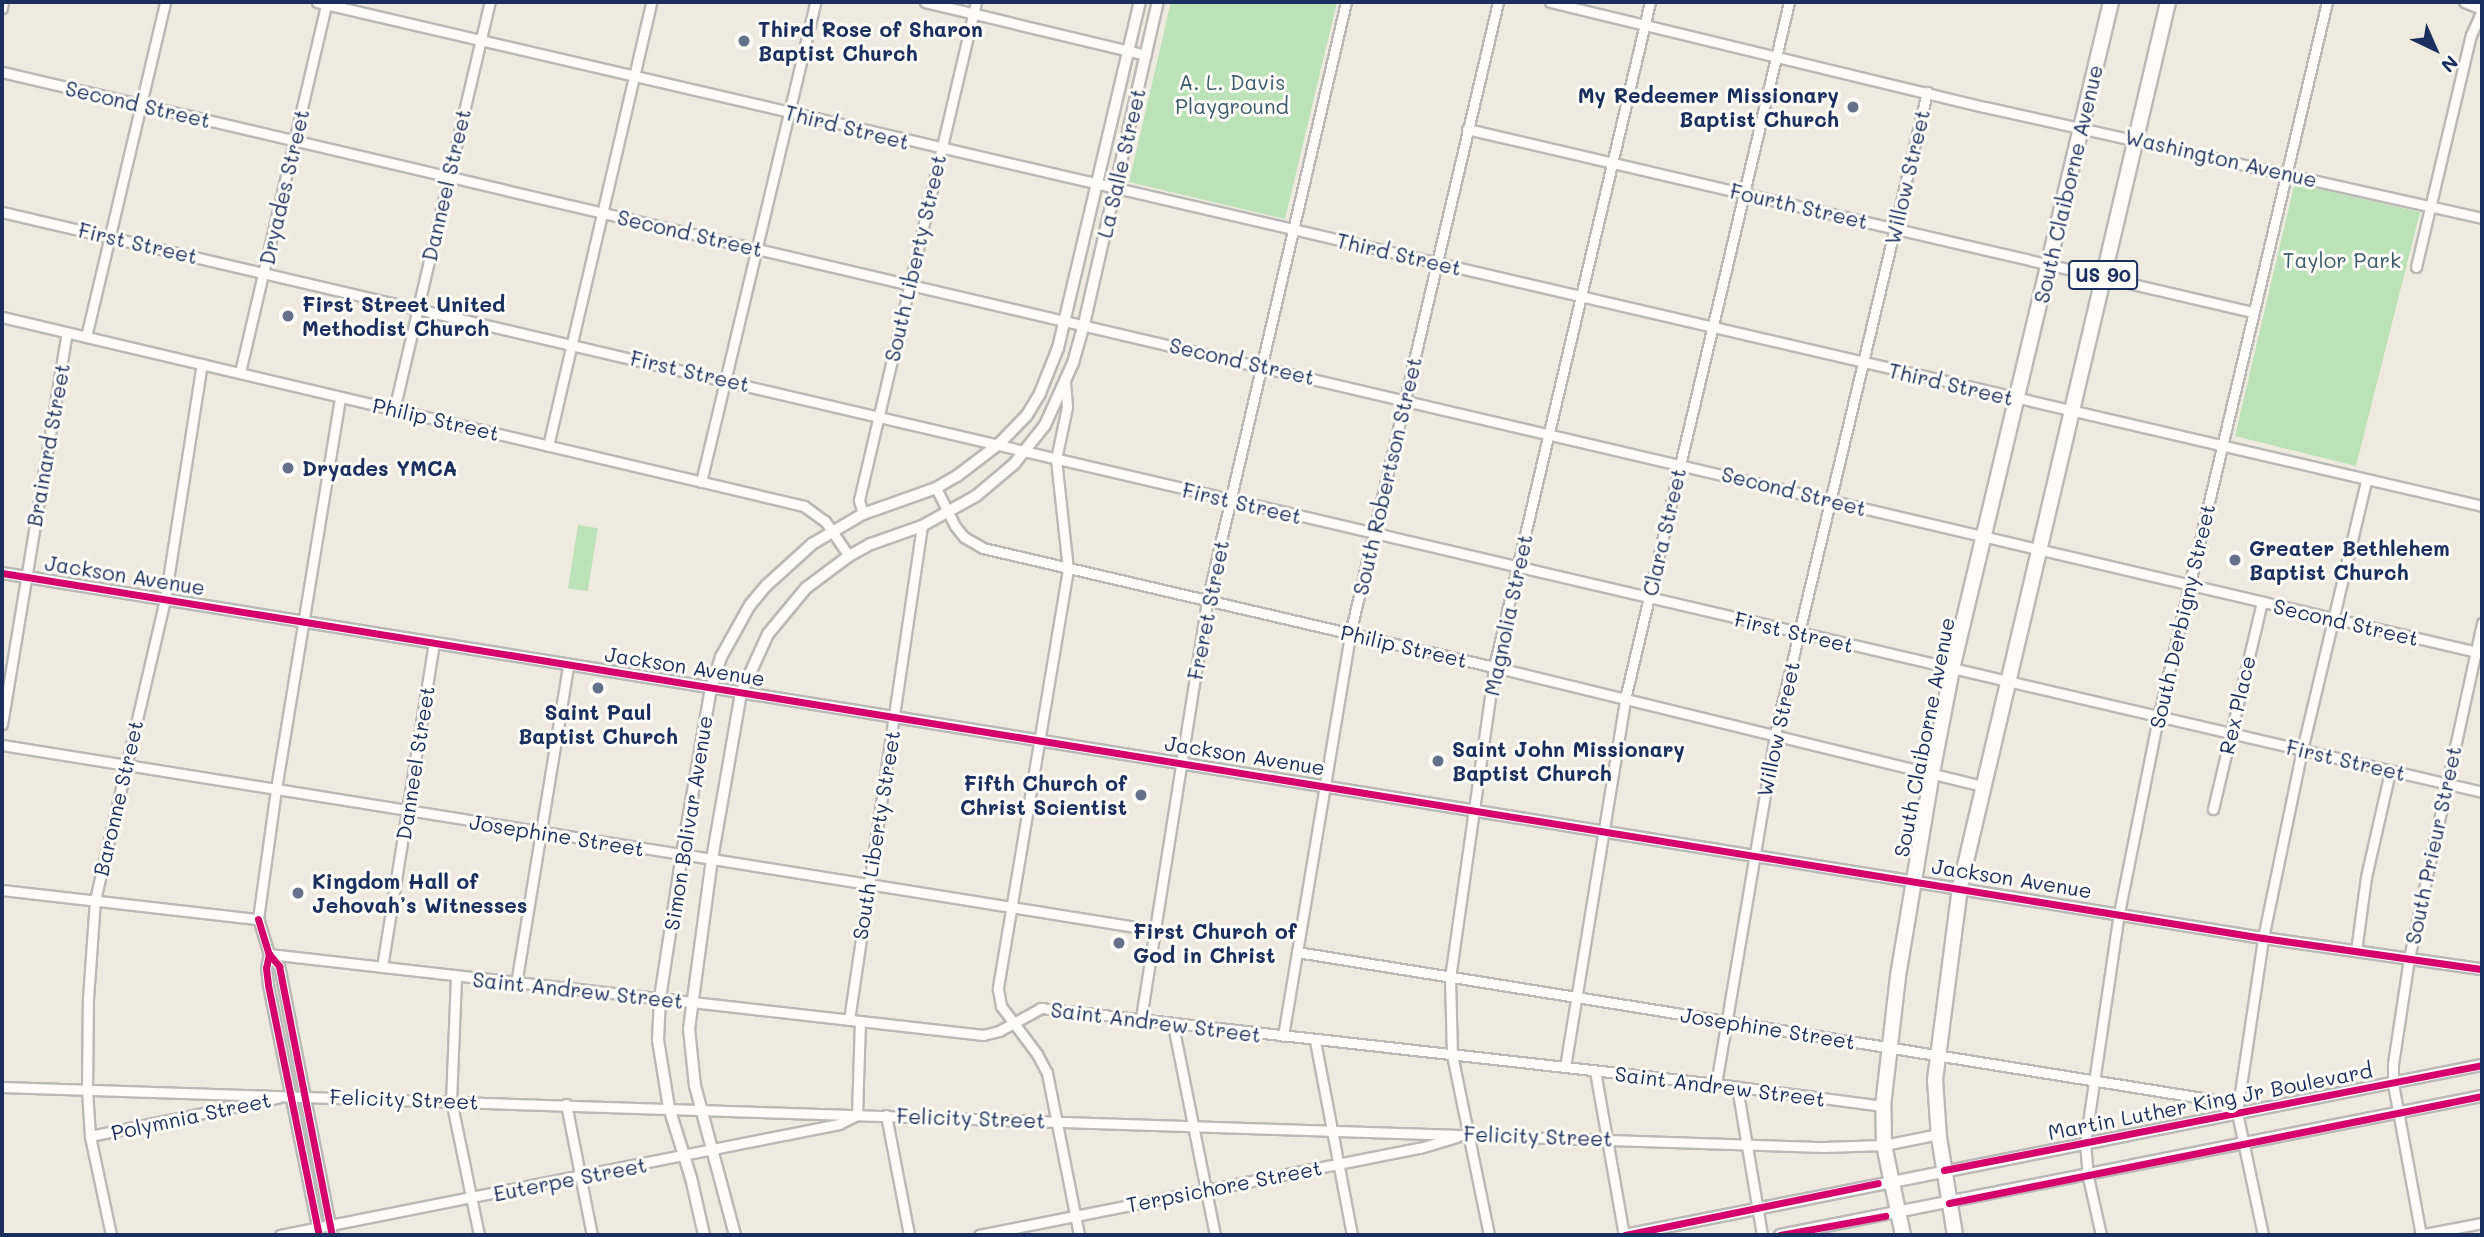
<!DOCTYPE html>
<meta charset="utf-8">
<style>
body{margin:0}
#map{position:relative;width:2484px;height:1237px;overflow:hidden;background:#efeadf;font-family:Mali,sans-serif}
div>[style]{position:absolute}
[style*='--x']{left:calc(var(--x)*1px);top:calc(var(--y)*1px);width:calc(var(--w)*1px);rotate:calc(var(--a)*1deg)}
.green>*{inset:0;background:#bce2b7;transform-origin:0 0}
.roads{filter:drop-shadow(2px 0 #bab9b7) drop-shadow(-2px 0 #bab9b7) drop-shadow(0 2px #bab9b7) drop-shadow(0 -2px #bab9b7)}
.minor>*{height:9px;margin:-4.5px;padding:0 4.5px;transform-origin:4.5px;border-radius:4.5px;background:#fdfcfa}
.tertiary>*{height:10px;margin:-5px;padding:0 5px;transform-origin:5px;border-radius:5px;background:#fdfcfa}
.primary>*{height:14px;margin:-7px;padding:0 7px;transform-origin:7px;border-radius:7px;background:#fdfcfa}
.cycleway>*{height:7px;margin:-3.5px;padding:0 3.5px;transform-origin:3.5px;border-radius:3.5px;background:#d6006c}
.dots>*{width:19px;height:19px;translate:-50% -50%;box-sizing:border-box;border:4px solid #fdfcf7;border-radius:50%}
span{translate:-50% -50%;white-space:nowrap;text-align:center;line-height:1.15;-webkit-text-stroke:6px #fdfcf7;paint-order:stroke}
.shield-label span{padding:2px 5px;background:#fdfcf7;border:2px solid;border-radius:5px;-webkit-text-stroke-width:0}
.shield-label{font-size:19px;color:#1b2f5e;font-weight:700}
.poi-label{font-size:21px;color:#1b2f5e;font-weight:700}
.left{translate:0 -50%;text-align:left}
.right{translate:-100% -50%;text-align:right}
.park-label{font-size:21px;color:#395a6c}
.street-label{font-size:21px;color:#1b2f5e}
.frame{position:absolute;inset:0;border:4px solid #1b2f5e;pointer-events:none}
.north{position:absolute;left:2400px;top:14px;width:70px;height:70px;-webkit-text-stroke:5px #fdfcf7;paint-order:stroke;rotate:136deg;font-size:19px;font-weight:700;line-height:28px;text-align:center;color:#1b2f5e}
.north::after{content:'';display:block;margin:auto;width:24px;height:32px;background:#1b2f5e;clip-path:polygon(50% 0,100% 100%,50% 72%,0 100%)}
</style>
<div id="map">
<div class="green">
<div style="clip-path:polygon(1171px 2px,1337px 2px,1285px 219px,1129px 182px)"></div>
<div style="clip-path:polygon(2297px 184px,2420px 212px,2356px 466px,2235px 436px,2294px 186px)"></div>
<div style="left:578px;top:525px;width:20px;height:64px;rotate:9deg"></div>
</div>
<div class="roads">
<div class="minor">
<div style="--x:317;--y:2;--w:2223;--a:13.1"></div>
<div style="--x:925;--y:2;--w:227;--a:13.5"></div>
<div style="--x:1550;--y:2;--w:447;--a:13.6"></div>
<div style="--x:1985;--y:107;--w:509;--a:12.59"></div>
<div style="--x:2;--y:8;--w:6;--a:-81"></div>
<div style="--x:2;--y:72;--w:2547;--a:13.19"></div>
<div style="--x:1467;--y:129;--w:807;--a:13.11"></div>
<div style="--x:2;--y:212;--w:2547;--a:13.16"></div>
<div style="--x:2416;--y:267;--w:238;--a:-76.7"></div>
<div style="--x:2471;--y:35;--w:27;--a:-66"></div>
<div style="--x:2;--y:317;--w:824;--a:13.26"></div>
<div style="--x:804;--y:506;--w:26;--a:36"></div>
<div style="--x:825;--y:521;--w:42;--a:55.6"></div>
<div style="--x:86;--y:337;--w:344;--a:-76.7"></div>
<div style="--x:240;--y:372;--w:380;--a:-76.8"></div>
<div style="--x:1065;--y:383;--w:24;--a:85"></div>
<div style="--x:1067;--y:407;--w:53;--a:101.9"></div>
<div style="--x:1056;--y:459;--w:111;--a:83.8"></div>
<div style="--x:1068;--y:569;--w:426;--a:99.5"></div>
<div style="--x:998;--y:989;--w:17;--a:80"></div>
<div style="--x:1001;--y:1006;--w:60;--a:53.1"></div>
<div style="--x:1037;--y:1054;--w:21;--a:62"></div>
<div style="--x:1047;--y:1073;--w:165;--a:78.8"></div>
<div style="--x:394;--y:410;--w:419;--a:-76.8"></div>
<div style="--x:548;--y:446;--w:456;--a:-76.9"></div>
<div style="--x:701;--y:482;--w:493;--a:-76.6"></div>
<div style="--x:936;--y:488;--w:42;--a:63.4"></div>
<div style="--x:955;--y:526;--w:14;--a:51"></div>
<div style="--x:964;--y:537;--w:22;--a:30"></div>
<div style="--x:983;--y:548;--w:525;--a:13.11"></div>
<div style="--x:1494;--y:667;--w:503;--a:13.68"></div>
<div style="--x:863;--y:514;--w:15;--a:-106"></div>
<div style="--x:859;--y:500;--w:512;--a:-76.78"></div>
<div style="--x:2;--y:724;--w:396;--a:-80.6"></div>
<div style="--x:2;--y:745;--w:1167;--a:9.12"></div>
<div style="--x:2213;--y:809;--w:213;--a:-76.7"></div>
<div style="--x:2;--y:890;--w:258;--a:6.5"></div>
<div style="--x:2356;--y:951;--w:75;--a:-82.3"></div>
<div style="--x:2366;--y:877;--w:109;--a:-77.2"></div>
<div style="--x:1297;--y:952;--w:924;--a:9.16"></div>
<div style="--x:2209;--y:1099;--w:31;--a:27"></div>
<div style="--x:269;--y:954;--w:719;--a:6.47"></div>
<div style="--x:983;--y:1035;--w:16;--a:-14"></div>
<div style="--x:999;--y:1031;--w:48;--a:-28.7"></div>
<div style="--x:1041;--y:1008;--w:679;--a:6.42"></div>
<div style="--x:1716;--y:1084;--w:168;--a:7.5"></div>
<div style="--x:269;--y:954;--w:14;--a:102"></div>
<div style="--x:266;--y:968;--w:17;--a:83"></div>
<div style="--x:268;--y:985;--w:255;--a:78.5"></div>
<div style="--x:382;--y:967;--w:328;--a:-80.9"></div>
<div style="--x:456;--y:977;--w:123;--a:92.3"></div>
<div style="--x:451;--y:1100;--w:138;--a:78.3"></div>
<div style="--x:516;--y:984;--w:323;--a:-80.7"></div>
<div style="--x:1141;--y:1018;--w:422;--a:-81"></div>
<div style="--x:1207;--y:601;--w:615;--a:-76.94"></div>
<div style="--x:849;--y:1020;--w:499;--a:-81.6"></div>
<div style="--x:1173;--y:1025;--w:214;--a:78.7"></div>
<div style="--x:1283;--y:1036;--w:408;--a:-80.5"></div>
<div style="--x:1350;--y:634;--w:649;--a:-76.82"></div>
<div style="--x:1315;--y:1041;--w:197;--a:79.2"></div>
<div style="--x:1565;--y:1067;--w:373;--a:-80.7"></div>
<div style="--x:1625;--y:699;--w:716;--a:-76.76"></div>
<div style="--x:1595;--y:1071;--w:167;--a:80"></div>
<div style="--x:1716;--y:1084;--w:355;--a:-80.4"></div>
<div style="--x:1775;--y:734;--w:660;--a:-76.68"></div>
<div style="--x:2;--y:1087;--w:1823;--a:1.89"></div>
<div style="--x:1824;--y:1147;--w:60;--a:-1.9"></div>
<div style="--x:1884;--y:1145;--w:56;--a:-11.3"></div>
<div style="--x:1737;--y:1087;--w:150;--a:80.4"></div>
<div style="--x:566;--y:1104;--w:134;--a:78.8"></div>
<div style="--x:886;--y:1115;--w:122;--a:79.1"></div>
<div style="--x:90;--y:1136;--w:191;--a:-11.5"></div>
<div style="--x:111;--y:1235;--w:101;--a:-102"></div>
<div style="--x:90;--y:1136;--w:47;--a:-93.7"></div>
<div style="--x:87;--y:1089;--w:90;--a:-89.4"></div>
<div style="--x:88;--y:999;--w:99;--a:-86"></div>
<div style="--x:95;--y:900;--w:309;--a:-76.9"></div>
<div style="--x:165;--y:599;--w:238;--a:-81.1"></div>
<div style="--x:280;--y:1235;--w:570;--a:-11.23"></div>
<div style="--x:839;--y:1124;--w:20;--a:-27"></div>
<div style="--x:857;--y:1115;--w:94;--a:-88.2"></div>
<div style="--x:332;--y:1235;--w:274;--a:-101.1"></div>
<div style="--x:279;--y:966;--w:16;--a:-130"></div>
<div style="--x:269;--y:954;--w:37;--a:-107"></div>
<div style="--x:258;--y:919;--w:131;--a:-82.1"></div>
<div style="--x:276;--y:789;--w:397;--a:-80.7"></div>
<div style="--x:979;--y:1235;--w:449;--a:-11.2"></div>
<div style="--x:1420;--y:1148;--w:39;--a:-17"></div>
<div style="--x:1489;--y:1235;--w:184;--a:-101.6"></div>
<div style="--x:1452;--y:1055;--w:77;--a:-91.5"></div>
<div style="--x:1450;--y:978;--w:314;--a:-81.9"></div>
<div style="--x:1494;--y:667;--w:683;--a:-76.8"></div>
<div style="--x:2101;--y:1235;--w:59;--a:-102.6"></div>
<div style="--x:2088;--y:1177;--w:34;--a:-95"></div>
<div style="--x:2085;--y:1143;--w:232;--a:-81.6"></div>
<div style="--x:2119;--y:913;--w:199;--a:-78.7"></div>
<div style="--x:2158;--y:718;--w:736;--a:-76.72"></div>
<div style="--x:2263;--y:1235;--w:125;--a:-102"></div>
<div style="--x:2237;--y:1113;--w:177;--a:-81.5"></div>
<div style="--x:2263;--y:938;--w:192;--a:-78.3"></div>
<div style="--x:2302;--y:750;--w:277;--a:-76.6"></div>
<div style="--x:2419;--y:1235;--w:64;--a:-10.8"></div>
<div style="--x:2421;--y:1235;--w:154;--a:-100.5"></div>
<div style="--x:2393;--y:1084;--w:20;--a:-90"></div>
<div style="--x:2393;--y:1064;--w:107;--a:-81.4"></div>
<div style="--x:2409;--y:958;--w:343;--a:-77.7"></div>
</div>
<div class="tertiary">
<div style="--x:2465;--y:2;--w:18;--a:22"></div>
<div style="--x:2;--y:573;--w:2290;--a:9.17"></div>
<div style="--x:2263;--y:938;--w:221;--a:8.1"></div>
<div style="--x:704;--y:1235;--w:58;--a:-102.8"></div>
<div style="--x:691;--y:1178;--w:73;--a:-107.4"></div>
<div style="--x:669;--y:1108;--w:69;--a:-99.2"></div>
<div style="--x:658;--y:1040;--w:42;--a:-87.3"></div>
<div style="--x:660;--y:998;--w:146;--a:-81.3"></div>
<div style="--x:682;--y:854;--w:169;--a:-80.1"></div>
<div style="--x:711;--y:688;--w:33;--a:-72"></div>
<div style="--x:721;--y:657;--w:60;--a:-60.9"></div>
<div style="--x:750;--y:605;--w:26;--a:-50"></div>
<div style="--x:767;--y:585;--w:61;--a:-42.3"></div>
<div style="--x:812;--y:544;--w:59;--a:-30.5"></div>
<div style="--x:863;--y:514;--w:77;--a:-19.6"></div>
<div style="--x:936;--y:488;--w:24;--a:-30"></div>
<div style="--x:957;--y:476;--w:53;--a:-37.3"></div>
<div style="--x:999;--y:444;--w:40;--a:-46"></div>
<div style="--x:1027;--y:415;--w:26;--a:-59"></div>
<div style="--x:1040;--y:393;--w:48;--a:-68.2"></div>
<div style="--x:1058;--y:348;--w:356;--a:-76.7"></div>
<div style="--x:735;--y:1235;--w:154;--a:-105"></div>
<div style="--x:695;--y:1086;--w:57;--a:-96"></div>
<div style="--x:689;--y:1029;--w:172;--a:-82.3"></div>
<div style="--x:712;--y:859;--w:169;--a:-80.1"></div>
<div style="--x:741;--y:693;--w:65;--a:-65.4"></div>
<div style="--x:768;--y:634;--w:60;--a:-50.4"></div>
<div style="--x:806;--y:588;--w:54;--a:-36.7"></div>
<div style="--x:849;--y:556;--w:25;--a:-29"></div>
<div style="--x:871;--y:544;--w:54;--a:-19.4"></div>
<div style="--x:922;--y:526;--w:62;--a:-29.1"></div>
<div style="--x:976;--y:496;--w:50;--a:-40.1"></div>
<div style="--x:1014;--y:464;--w:50;--a:-51.5"></div>
<div style="--x:1045;--y:425;--w:68;--a:-65.7"></div>
<div style="--x:1073;--y:363;--w:41;--a:-74.2"></div>
<div style="--x:1084;--y:324;--w:330;--a:-77.1"></div>
<div style="--x:1625;--y:1235;--w:874;--a:-11.22"></div>
<div style="--x:1780;--y:1235;--w:716;--a:-11.2"></div>
</div>
<div class="primary">
<div style="--x:1903;--y:1235;--w:92;--a:-101.9"></div>
<div style="--x:1884;--y:1145;--w:39;--a:-91"></div>
<div style="--x:1883;--y:1106;--w:131;--a:-83.4"></div>
<div style="--x:1898;--y:976;--w:206;--a:-80.5"></div>
<div style="--x:1932;--y:773;--w:106;--a:-79.1"></div>
<div style="--x:1952;--y:669;--w:686;--a:-76.59"></div>
<div style="--x:1955;--y:1235;--w:99;--a:-99.3"></div>
<div style="--x:1939;--y:1137;--w:57;--a:-94"></div>
<div style="--x:1935;--y:1080;--w:195;--a:-82.6"></div>
<div style="--x:1960;--y:887;--w:909;--a:-76.77"></div>
</div>
</div>
<div class="cycleway">
<div style="--x:2;--y:573;--w:2290;--a:9.17"></div>
<div style="--x:2263;--y:938;--w:221;--a:8.1"></div>
<div style="--x:258;--y:919;--w:37;--a:73"></div>
<div style="--x:269;--y:954;--w:16;--a:50"></div>
<div style="--x:279;--y:966;--w:274;--a:78.9"></div>
<div style="--x:269;--y:954;--w:14;--a:102"></div>
<div style="--x:266;--y:968;--w:17;--a:83"></div>
<div style="--x:268;--y:985;--w:255;--a:78.5"></div>
<div style="--x:1944;--y:1170;--w:548;--a:-11.04"></div>
<div style="--x:1949;--y:1203;--w:544;--a:-11.35"></div>
<div style="--x:1625;--y:1235;--w:258;--a:-11.6"></div>
<div style="--x:1780;--y:1235;--w:107;--a:-10.3"></div>
</div>
<div class="dots">
<div style="left:744px;top:41px;background:#65708b"></div>
<div style="left:1853px;top:107px;background:#65708b"></div>
<div style="left:288px;top:316px;background:#65708b"></div>
<div style="left:288px;top:468px;background:#65708b"></div>
<div style="left:2235px;top:560px;background:#65708b"></div>
<div style="left:598px;top:688px;background:#65708b"></div>
<div style="left:1438px;top:761px;background:#65708b"></div>
<div style="left:1141px;top:795px;background:#65708b"></div>
<div style="left:298px;top:893px;background:#65708b"></div>
<div style="left:1119px;top:943px;background:#65708b"></div>
</div>
<div class="shield-label">
<span style="left:2103px;top:275px">US 90</span>
</div>
<div class="poi-label">
<span class="left" style="left:758px;top:41px">Third Rose of Sharon<br>Baptist Church</span>
<span class="right" style="left:1839px;top:107px">My Redeemer Missionary<br>Baptist Church</span>
<span class="left" style="left:302px;top:316px">First Street United<br>Methodist Church</span>
<span class="left" style="left:302px;top:468px">Dryades YMCA</span>
<span class="left" style="left:2249px;top:560px">Greater Bethlehem<br>Baptist Church</span>
<span style="left:598px;top:724px">Saint Paul<br>Baptist Church</span>
<span class="left" style="left:1452px;top:761px">Saint John Missionary<br>Baptist Church</span>
<span class="right" style="left:1127px;top:795px">Fifth Church of<br>Christ Scientist</span>
<span class="left" style="left:312px;top:893px">Kingdom Hall of<br>Jehovah’s Witnesses</span>
<span class="left" style="left:1133px;top:943px">First Church of<br>God in Christ</span>
</div>
<div class="park-label">
<span style="left:1232px;top:94px">A. L. Davis<br>Playground</span>
<span style="left:2342px;top:260px">Taylor Park</span>
</div>
<div class="street-label">
<span style="left:138px;top:104px;rotate:13deg">Second Street</span>
<span style="left:847px;top:127px;rotate:14deg">Third Street</span>
<span style="left:2221px;top:158px;rotate:13deg">Washington Avenue</span>
<span style="left:1121px;top:163px;rotate:-77deg">La Salle Street</span>
<span style="left:1907px;top:177px;rotate:-77deg">Willow Street</span>
<span style="left:2068px;top:184px;rotate:-77deg">South Claiborne Avenue</span>
<span style="left:446px;top:185px;rotate:-77deg">Danneel Street</span>
<span style="left:284px;top:187px;rotate:-77deg">Dryades Street</span>
<span style="left:1799px;top:206px;rotate:13deg">Fourth Street</span>
<span style="left:690px;top:233px;rotate:13deg">Second Street</span>
<span style="left:138px;top:243px;rotate:13deg">First Street</span>
<span style="left:1399px;top:254px;rotate:13deg">Third Street</span>
<span style="left:915px;top:258px;rotate:-77deg">South Liberty Street</span>
<span style="left:1242px;top:361px;rotate:13deg">Second Street</span>
<span style="left:690px;top:371px;rotate:13deg">First Street</span>
<span style="left:1951px;top:384px;rotate:13deg">Third Street</span>
<span style="left:436px;top:419px;rotate:13deg">Philip Street</span>
<span style="left:48px;top:445px;rotate:-80deg">Brainard Street</span>
<span style="left:1387px;top:476px;rotate:-77deg">South Robertson Street</span>
<span style="left:1794px;top:491px;rotate:14deg">Second Street</span>
<span style="left:1242px;top:503px;rotate:13deg">First Street</span>
<span style="left:1664px;top:532px;rotate:-77deg">Clara Street</span>
<span style="left:125px;top:575px;rotate:9deg">Jackson Avenue</span>
<span style="left:1208px;top:610px;rotate:-79deg">Freret Street</span>
<span style="left:1508px;top:615px;rotate:-78deg">Magnolia Street</span>
<span style="left:2182px;top:616px;rotate:-77deg">South Derbigny Street</span>
<span style="left:2346px;top:622px;rotate:13deg">Second Street</span>
<span style="left:1794px;top:632px;rotate:13deg">First Street</span>
<span style="left:1404px;top:646px;rotate:13deg">Philip Street</span>
<span style="left:685px;top:666px;rotate:9deg">Jackson Avenue</span>
<span style="left:2237px;top:705px;rotate:-77deg">Rex Place</span>
<span style="left:1778px;top:729px;rotate:-78deg">Willow Street</span>
<span style="left:1924px;top:737px;rotate:-79deg">South Claiborne Avenue</span>
<span style="left:1245px;top:755px;rotate:9deg">Jackson Avenue</span>
<span style="left:2346px;top:760px;rotate:13deg">First Street</span>
<span style="left:415px;top:763px;rotate:-81deg">Danneel Street</span>
<span style="left:118px;top:798px;rotate:-77deg">Baronne Street</span>
<span style="left:688px;top:823px;rotate:-81deg">Simon Bolivar Avenue</span>
<span style="left:557px;top:835px;rotate:9deg">Josephine Street</span>
<span style="left:876px;top:835px;rotate:-81deg">South Liberty Street</span>
<span style="left:2433px;top:845px;rotate:-78deg">South Prieur Street</span>
<span style="left:2012px;top:878px;rotate:9deg">Jackson Avenue</span>
<span style="left:578px;top:990px;rotate:6deg">Saint Andrew Street</span>
<span style="left:1156px;top:1022px;rotate:7deg">Saint Andrew Street</span>
<span style="left:1768px;top:1028px;rotate:9deg">Josephine Street</span>
<span style="left:1720px;top:1086px;rotate:7deg">Saint Andrew Street</span>
<span style="left:404px;top:1099px;rotate:2deg">Felicity Street</span>
<span style="left:2210px;top:1101px;rotate:-11deg">Martin Luther King Jr Boulevard</span>
<span style="left:191px;top:1116px;rotate:-12deg">Polymnia Street</span>
<span style="left:971px;top:1118px;rotate:2deg">Felicity Street</span>
<span style="left:1538px;top:1136px;rotate:2deg">Felicity Street</span>
<span style="left:570px;top:1179px;rotate:-11deg">Euterpe Street</span>
<span style="left:1224px;top:1186px;rotate:-11deg">Terpsichore Street</span>
</div>
<div class="frame"></div>
<div class="north">N</div>
</div>
